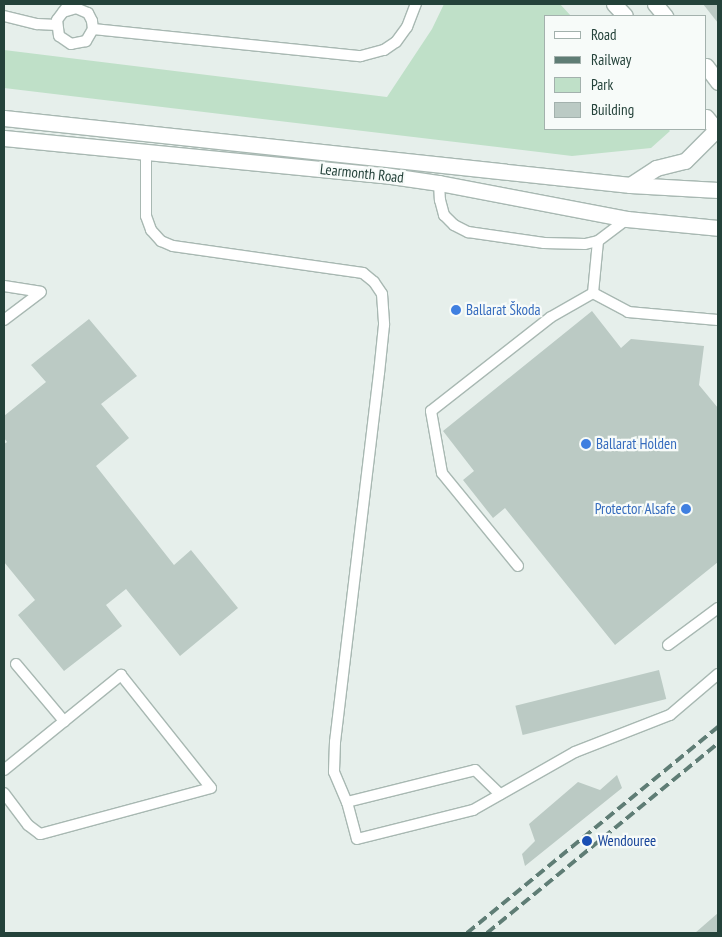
<!DOCTYPE html>
<meta charset="utf-8">
<style>
body{margin:0}
#map{position:relative;width:722px;height:937px;overflow:hidden;background:#e6efeb;font-family:"PT Sans Narrow",sans-serif}
div>[style]{position:absolute}
[style*='--x']{left:calc(var(--x)*1px);top:calc(var(--y)*1px);width:calc(var(--w)*1px);rotate:calc(var(--a)*1deg)}
.green>*{inset:0;background:#bfe0c8}
.building>*{inset:0;background:#bbcac4;transform-origin:0 0}
.roads{filter:drop-shadow(1px 0 #a8b8b2) drop-shadow(-1px 0 #a8b8b2) drop-shadow(0 1px #a8b8b2) drop-shadow(0 -1px #a8b8b2)}
.service>*{height:10px;margin:-5px;padding:0 5px;transform-origin:5px;border-radius:5px;background:#fff}
.secondary>*{height:15px;margin:-7.5px;padding:0 7.5px;transform-origin:7.5px;border-radius:7.5px;background:#fff}
.rail>*{height:4px;margin-top:-2px;transform-origin:0;background:repeating-linear-gradient(90deg,#5f7d75 0 10px,transparent 0 15px)}
.dots>*{width:14px;height:14px;translate:-50% -50%;box-sizing:border-box;border:2px solid #f7fbf9;border-radius:50%}
span{translate:-50% -50%;white-space:nowrap;text-align:center;line-height:1.15;-webkit-text-stroke:4.5px #f7fbf9;paint-order:stroke}
.street-label{font-size:15px;color:#24423a}
.shop-label{font-size:15px;color:#366cbe}
.left{translate:0 -50%;text-align:left}
.right{translate:-100% -50%;text-align:right}
.transit-label{font-size:15px;color:#164399}
.frame{position:absolute;inset:0;border:5px solid #24423a;pointer-events:none}
.legend{position:absolute;left:544px;top:15px;width:162px;height:115px;box-sizing:border-box;background:#f7fbf9;border:1px solid #a3b1ad;margin:0;padding:6px 9px;list-style:none;font-size:15px;color:#24423a}
.legend li{display:flex;align-items:center;gap:10px;height:25px}
.legend b{width:25px;border:1px solid #a3b1ad}
</style>
<div id="map">
<div class="green">
<div style="clip-path:polygon(444px 4px,560px 4px,571px 16px,546px 16px,546px 129px,668px 129px,670px 131px,651px 148px,572px 156px,4px 88px,4px 50px,387px 97px,432px 29px)"></div>
</div>
<div class="building">
<div style="clip-path:polygon(703px 4px,718px 4px,718px 23px)"></div>
<div style="clip-path:polygon(592px 311px,621px 348px,631px 339px,704px 346px,699px 385px,718px 408px,718px 562px,615px 645px,505px 508px,493px 518px,463px 480px,474px 471px,443px 431px)"></div>
<div style="clip-path:polygon(89px 319px,137px 376px,101px 404px,129px 438px,96px 466px,174px 565px,191px 550px,238px 608px,180px 656px,126px 589px,106px 605px,122px 626px,64px 671px,18px 615px,35px 600px,4px 562px,4px 444px,7px 442px,4px 438px,4px 416px,46px 382px,31px 365px)"></div>
<div style="left:659px;top:670px;width:30px;height:148px;rotate:76deg"></div>
<div style="clip-path:polygon(617px 775px,622px 788px,525px 866px,522px 854px,535px 841px,529px 824px,578px 782px,600px 790px)"></div>
<div style="clip-path:polygon(718px 913px,718px 933px,695px 933px)"></div>
</div>
<div class="roads">
<div class="service">
<div style="--x:63;--y:12;--w:14;--a:-17"></div>
<div style="--x:76;--y:8;--w:13;--a:23"></div>
<div style="--x:88;--y:13;--w:9;--a:63"></div>
<div style="--x:92;--y:21;--w:8;--a:83"></div>
<div style="--x:93;--y:29;--w:14;--a:120"></div>
<div style="--x:86;--y:41;--w:15;--a:169"></div>
<div style="--x:71;--y:44;--w:14;--a:-146"></div>
<div style="--x:59;--y:36;--w:16;--a:-97"></div>
<div style="--x:57;--y:20;--w:20;--a:-53"></div>
<div style="--x:4;--y:16;--w:34;--a:14"></div>
<div style="--x:37;--y:24;--w:20;--a:3"></div>
<div style="--x:93;--y:29;--w:269;--a:5.8"></div>
<div style="--x:361;--y:56;--w:24;--a:-15"></div>
<div style="--x:384;--y:50;--w:14;--a:-34"></div>
<div style="--x:396;--y:42;--w:19;--a:-54"></div>
<div style="--x:407;--y:27;--w:25;--a:-69"></div>
<div style="--x:146;--y:153;--w:63;--a:90"></div>
<div style="--x:146;--y:216;--w:15;--a:70"></div>
<div style="--x:151;--y:230;--w:15;--a:48"></div>
<div style="--x:161;--y:241;--w:13;--a:23"></div>
<div style="--x:173;--y:246;--w:192;--a:8.1"></div>
<div style="--x:363;--y:273;--w:14;--a:39"></div>
<div style="--x:374;--y:282;--w:14;--a:56"></div>
<div style="--x:382;--y:294;--w:31;--a:86"></div>
<div style="--x:384;--y:325;--w:48;--a:95.9"></div>
<div style="--x:379;--y:373;--w:372;--a:96.8"></div>
<div style="--x:335;--y:742;--w:30;--a:92"></div>
<div style="--x:334;--y:772;--w:33;--a:67"></div>
<div style="--x:347;--y:802;--w:38;--a:75"></div>
<div style="--x:357;--y:839;--w:120;--a:-14"></div>
<div style="--x:473;--y:810;--w:117;--a:-29.6"></div>
<div style="--x:575;--y:752;--w:102;--a:-21.3"></div>
<div style="--x:670;--y:715;--w:63;--a:-40.5"></div>
<div style="--x:439;--y:183;--w:17;--a:87"></div>
<div style="--x:440;--y:200;--w:16;--a:75"></div>
<div style="--x:444;--y:215;--w:14;--a:45"></div>
<div style="--x:454;--y:225;--w:16;--a:27"></div>
<div style="--x:468;--y:232;--w:77;--a:8.2"></div>
<div style="--x:544;--y:243;--w:41;--a:1.4"></div>
<div style="--x:585;--y:244;--w:13;--a:-13"></div>
<div style="--x:598;--y:241;--w:36;--a:-37"></div>
<div style="--x:4;--y:286;--w:37;--a:9"></div>
<div style="--x:593;--y:293;--w:40;--a:28"></div>
<div style="--x:628;--y:312;--w:90;--a:5.1"></div>
<div style="--x:593;--y:293;--w:52;--a:-84.5"></div>
<div style="--x:4;--y:320;--w:46;--a:-37.1"></div>
<div style="--x:518;--y:566;--w:120;--a:-129.3"></div>
<div style="--x:442;--y:473;--w:63;--a:-100.1"></div>
<div style="--x:431;--y:411;--w:152;--a:-38.1"></div>
<div style="--x:551;--y:317;--w:48;--a:-29.7"></div>
<div style="--x:668;--y:645;--w:62;--a:-36.5"></div>
<div style="--x:16;--y:664;--w:75;--a:49.9"></div>
<div style="--x:4;--y:770;--w:151;--a:-39.1"></div>
<div style="--x:121;--y:675;--w:144;--a:51.5"></div>
<div style="--x:211;--y:788;--w:177;--a:164.9"></div>
<div style="--x:40;--y:834;--w:15;--a:-143"></div>
<div style="--x:28;--y:825;--w:40;--a:-127"></div>
<div style="--x:347;--y:802;--w:132;--a:-14"></div>
<div style="--x:475;--y:770;--w:35;--a:44"></div>
</div>
<div class="secondary">
<div style="--x:614;--y:4;--w:16;--a:47"></div>
<div style="--x:655;--y:4;--w:16;--a:50"></div>
<div style="--x:706;--y:66;--w:20;--a:53"></div>
<div style="--x:706;--y:117;--w:19;--a:51"></div>
<div style="--x:4;--y:118;--w:630;--a:6.11"></div>
<div style="--x:630;--y:185;--w:88;--a:3.3"></div>
<div style="--x:4;--y:138;--w:382;--a:5.6"></div>
<div style="--x:384;--y:175;--w:56;--a:8.3"></div>
<div style="--x:439;--y:183;--w:191;--a:10.8"></div>
<div style="--x:627;--y:219;--w:91;--a:5.6"></div>
<div style="--x:630;--y:185;--w:31;--a:-33"></div>
<div style="--x:656;--y:168;--w:30;--a:-14"></div>
<div style="--x:685;--y:161;--w:44;--a:-45"></div>
</div>
</div>
<div class="rail">
<div style="--x:467;--y:933;--w:325;--a:-39.4"></div>
<div style="--x:487;--y:933;--w:299;--a:-39.4"></div>
</div>
<div class="dots">
<div style="left:456px;top:310px;background:#3f7fe0"></div>
<div style="left:586px;top:444px;background:#3f7fe0"></div>
<div style="left:686px;top:509px;background:#3f7fe0"></div>
<div style="left:587px;top:841px;background:#1a4fb4"></div>
</div>
<div class="street-label">
<span style="left:362px;top:173px;rotate:6deg">Learmonth Road</span>
</div>
<div class="shop-label">
<span class="left" style="left:466px;top:310px">Ballarat Škoda</span>
<span class="left" style="left:596px;top:444px">Ballarat Holden</span>
<span class="right" style="left:676px;top:509px">Protector Alsafe</span>
</div>
<div class="transit-label">
<span class="left" style="left:598px;top:841px">Wendouree</span>
</div>
<div class="frame"></div>
<ul class="legend">
<li><b style="height:6px;background:#fff"></b>Road</li>
<li><b style="height:6px;background:#5f7d75"></b>Railway</li>
<li><b style="height:14px;background:#bfe0c8"></b>Park</li>
<li><b style="height:14px;background:#bbcac4"></b>Building</li>
</ul>
</div>
